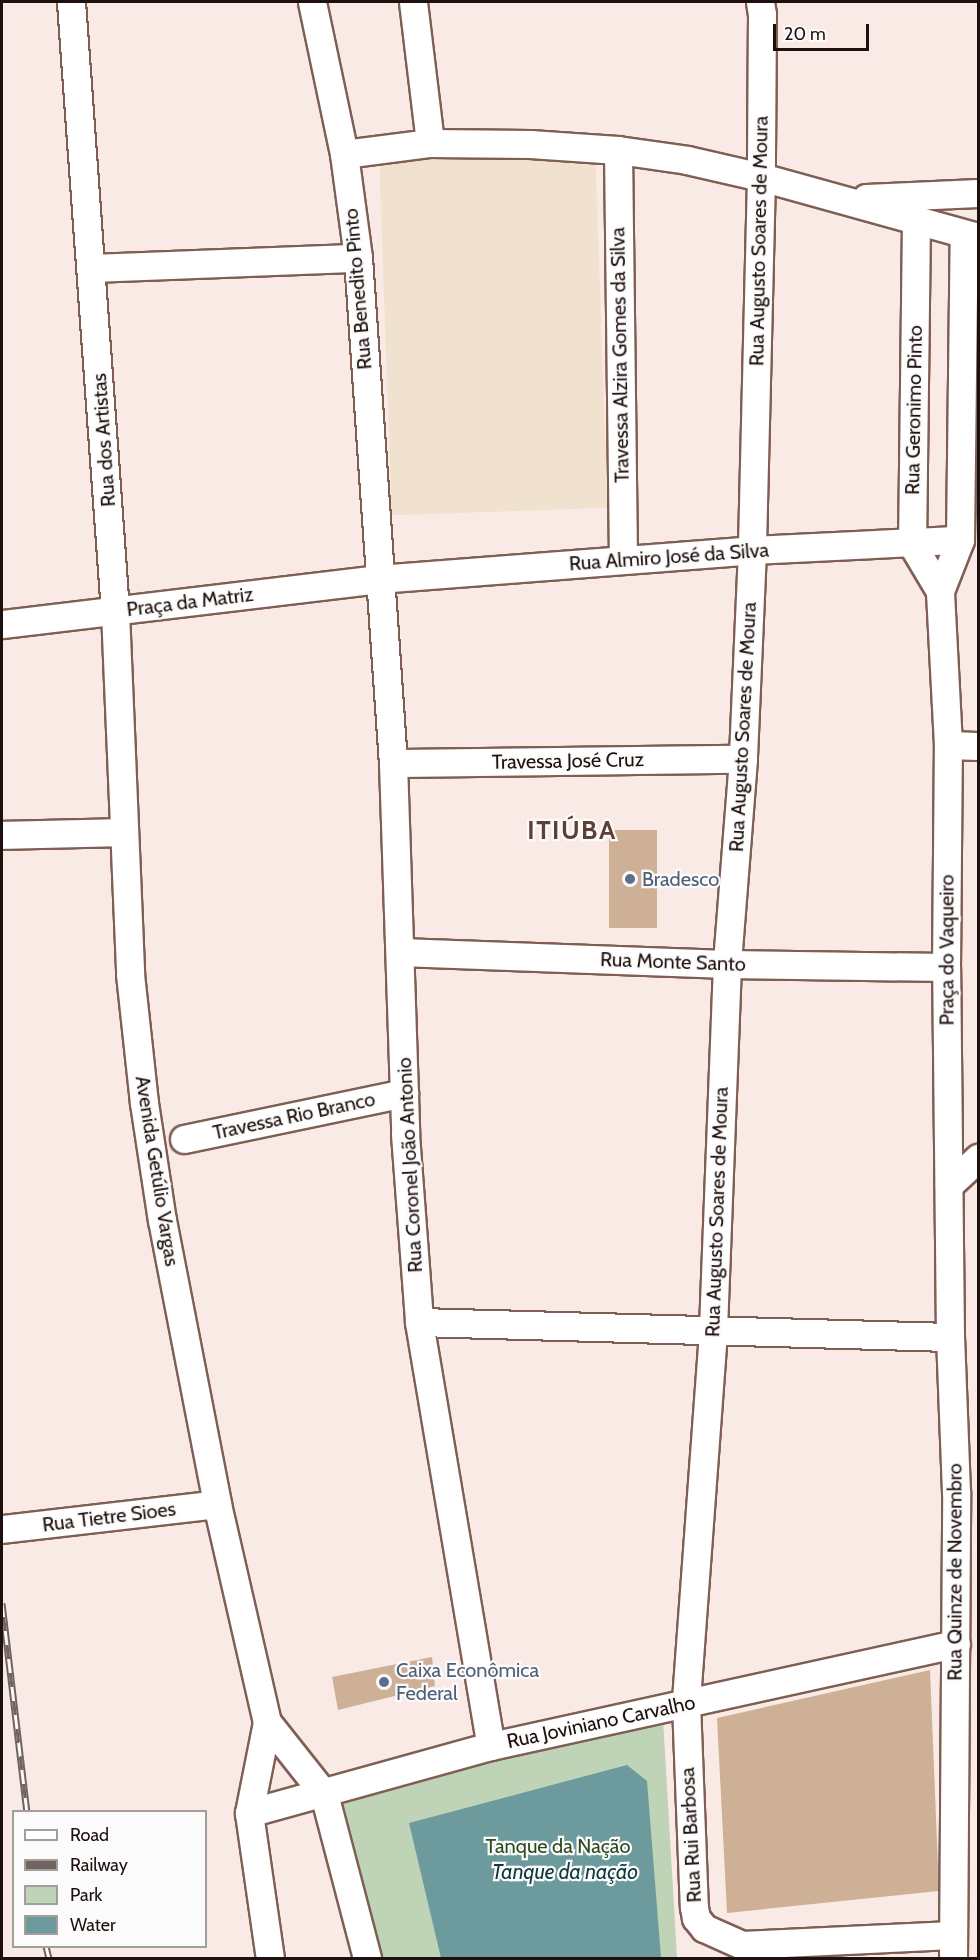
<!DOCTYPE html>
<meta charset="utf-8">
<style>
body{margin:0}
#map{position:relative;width:980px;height:1960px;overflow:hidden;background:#faeae5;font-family:Cabin,sans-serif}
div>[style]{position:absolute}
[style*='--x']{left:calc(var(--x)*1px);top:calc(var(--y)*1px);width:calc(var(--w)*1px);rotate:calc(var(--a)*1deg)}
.commercial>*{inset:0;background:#f1e1cf;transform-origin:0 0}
.green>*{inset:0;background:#bfd3b7}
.water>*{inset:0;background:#6d9b9d}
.building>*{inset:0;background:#ceb096;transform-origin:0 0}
.roads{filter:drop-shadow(2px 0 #7f5f54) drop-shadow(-2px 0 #7f5f54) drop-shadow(0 2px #7f5f54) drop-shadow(0 -2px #7f5f54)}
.minor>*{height:27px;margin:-13.5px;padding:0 13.5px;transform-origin:13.5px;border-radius:13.5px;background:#fff}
.rail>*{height:7px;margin-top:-3.5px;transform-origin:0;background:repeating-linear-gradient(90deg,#fbfbfb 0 14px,#71635f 0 28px);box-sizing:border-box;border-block:2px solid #71635f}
.dots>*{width:16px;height:16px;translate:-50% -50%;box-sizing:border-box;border:3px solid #fbfbfb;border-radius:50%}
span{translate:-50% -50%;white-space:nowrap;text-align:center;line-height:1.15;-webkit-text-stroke:4.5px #fbfbfb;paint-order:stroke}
.street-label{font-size:20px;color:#1e110d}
.service-label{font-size:20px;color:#4e5e75}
.left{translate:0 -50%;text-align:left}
.park-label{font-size:20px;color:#2a491c}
.water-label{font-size:21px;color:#0d3b3d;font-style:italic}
.district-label{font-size:26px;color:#5e4035;font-weight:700;letter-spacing:1.5px}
.frame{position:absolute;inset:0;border:3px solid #1e110d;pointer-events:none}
.legend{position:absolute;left:12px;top:1810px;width:195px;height:138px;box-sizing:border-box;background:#fbfbfb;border:2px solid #a39d9c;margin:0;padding:8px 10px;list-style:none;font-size:18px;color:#1e110d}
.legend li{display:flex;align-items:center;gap:12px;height:30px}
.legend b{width:30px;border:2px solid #a39d9c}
.scale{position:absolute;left:773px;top:24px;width:96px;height:27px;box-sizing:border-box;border:3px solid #1e110d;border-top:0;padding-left:8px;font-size:18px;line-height:21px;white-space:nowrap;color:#1e110d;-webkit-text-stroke:4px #fbfbfb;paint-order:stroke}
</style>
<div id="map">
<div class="commercial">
<div style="left:595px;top:148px;width:360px;height:216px;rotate:88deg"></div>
</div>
<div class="green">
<div style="clip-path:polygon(662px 1701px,677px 1958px,384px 1958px,324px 1794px)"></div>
</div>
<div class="water">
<div style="clip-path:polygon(627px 1765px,647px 1781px,661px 1958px,441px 1958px,409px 1823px)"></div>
</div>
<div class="building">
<div style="left:609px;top:830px;width:48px;height:98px"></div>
<div style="clip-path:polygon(432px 1657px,435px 1686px,338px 1710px,332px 1677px)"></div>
<div style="clip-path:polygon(930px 1670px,939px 1891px,727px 1913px,717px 1718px)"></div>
</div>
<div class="roads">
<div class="minor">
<div style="--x:71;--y:2;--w:611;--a:85.87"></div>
<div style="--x:115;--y:611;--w:363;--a:87.6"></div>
<div style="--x:130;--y:974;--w:130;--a:83.8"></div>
<div style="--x:144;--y:1103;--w:118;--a:81.3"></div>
<div style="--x:162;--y:1220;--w:289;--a:79"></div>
<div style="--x:217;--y:1504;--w:224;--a:77.1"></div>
<div style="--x:267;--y:1722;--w:93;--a:101.2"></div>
<div style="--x:249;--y:1813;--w:147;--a:81.8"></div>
<div style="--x:312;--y:2;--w:155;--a:78.1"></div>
<div style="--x:344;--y:154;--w:105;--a:82.3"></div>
<div style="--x:358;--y:258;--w:506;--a:86.04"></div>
<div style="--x:393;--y:763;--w:371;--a:88.1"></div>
<div style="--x:405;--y:1134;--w:189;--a:85.7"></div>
<div style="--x:419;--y:1322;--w:430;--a:80.4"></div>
<div style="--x:413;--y:2;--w:142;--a:83.1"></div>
<div style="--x:760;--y:2;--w:12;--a:81"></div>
<div style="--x:762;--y:14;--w:163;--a:90.4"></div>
<div style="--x:761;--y:177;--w:373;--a:91.4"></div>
<div style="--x:752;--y:550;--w:209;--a:92.5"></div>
<div style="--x:743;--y:759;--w:206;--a:94.5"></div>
<div style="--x:727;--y:964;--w:368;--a:92.2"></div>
<div style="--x:713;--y:1332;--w:372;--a:94.2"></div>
<div style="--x:686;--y:1703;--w:204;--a:87.8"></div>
<div style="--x:694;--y:1907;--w:11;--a:80"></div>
<div style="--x:696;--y:1918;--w:13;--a:51"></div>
<div style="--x:704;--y:1928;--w:42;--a:24.1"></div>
<div style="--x:742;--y:1945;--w:210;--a:-2.7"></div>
<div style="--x:618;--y:150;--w:409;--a:89.3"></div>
<div style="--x:344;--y:154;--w:87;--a:-7.3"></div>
<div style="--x:430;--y:143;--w:100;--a:0.6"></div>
<div style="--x:530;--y:144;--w:88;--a:3.9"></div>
<div style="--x:618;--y:150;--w:70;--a:8.2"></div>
<div style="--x:687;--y:160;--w:76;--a:12.9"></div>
<div style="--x:761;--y:177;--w:225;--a:15.5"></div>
<div style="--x:866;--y:198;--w:112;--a:-2.6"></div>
<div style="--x:916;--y:221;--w:323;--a:90.7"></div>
<div style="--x:912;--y:544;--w:55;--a:59.2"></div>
<div style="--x:92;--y:268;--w:266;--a:-2.2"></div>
<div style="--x:2;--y:624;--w:379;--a:-6.8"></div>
<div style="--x:378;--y:579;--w:375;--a:-4.4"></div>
<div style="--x:752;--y:550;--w:208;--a:-2.8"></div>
<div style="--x:948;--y:745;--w:30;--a:2"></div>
<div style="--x:393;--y:763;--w:350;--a:-0.7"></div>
<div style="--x:2;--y:835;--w:121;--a:-1.4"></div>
<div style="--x:400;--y:952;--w:327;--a:2.1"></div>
<div style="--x:727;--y:964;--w:219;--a:0.8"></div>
<div style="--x:184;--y:1139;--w:225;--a:-11.8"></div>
<div style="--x:949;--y:1185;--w:40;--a:-43"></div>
<div style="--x:419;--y:1322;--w:531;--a:1.62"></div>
<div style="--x:2;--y:1529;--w:216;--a:-6.6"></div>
<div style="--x:267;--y:1722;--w:92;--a:51.6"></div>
<div style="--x:324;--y:1794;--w:170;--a:75.3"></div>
<div style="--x:249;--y:1813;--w:251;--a:-15.5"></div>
<div style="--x:491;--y:1746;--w:476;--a:-12.4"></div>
<div style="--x:953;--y:1958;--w:466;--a:-89.6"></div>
<div style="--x:956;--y:1492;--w:155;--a:-92.2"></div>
<div style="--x:950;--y:1337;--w:370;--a:-90.6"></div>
<div style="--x:946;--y:967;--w:222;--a:-89.5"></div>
<div style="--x:948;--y:745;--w:154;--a:-93"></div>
<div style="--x:940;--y:591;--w:55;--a:-68.6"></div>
<div style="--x:960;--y:540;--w:306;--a:-89.3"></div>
</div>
</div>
<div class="rail">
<div style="--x:2;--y:1603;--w:210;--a:83.2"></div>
<div style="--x:46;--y:1946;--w:12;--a:76"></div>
</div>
<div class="dots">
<div style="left:630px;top:879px;background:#5c6f8a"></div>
<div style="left:384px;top:1682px;background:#5c6f8a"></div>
</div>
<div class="street-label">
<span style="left:759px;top:241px;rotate:-89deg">Rua Augusto Soares de Moura</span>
<span style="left:358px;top:289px;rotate:-95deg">Rua Benedito Pinto</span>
<span style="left:620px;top:355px;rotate:-91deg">Travessa Alzira Gomes da Silva</span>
<span style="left:914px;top:410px;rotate:-89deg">Rua Geronimo Pinto</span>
<span style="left:104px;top:440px;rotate:-94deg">Rua dos Artistas</span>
<span style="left:669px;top:557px;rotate:-4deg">Rua Almiro José da Silva</span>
<span style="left:190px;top:602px;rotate:-7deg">Praça da Matriz</span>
<span style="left:743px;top:727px;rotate:-87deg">Rua Augusto Soares de Moura</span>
<span style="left:568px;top:761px;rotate:-1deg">Travessa José Cruz</span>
<span style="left:947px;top:950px;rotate:-90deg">Praça do Vaqueiro</span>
<span style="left:673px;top:962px;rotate:2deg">Rua Monte Santo</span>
<span style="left:294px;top:1116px;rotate:-12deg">Travessa Rio Branco</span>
<span style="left:410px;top:1165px;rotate:-93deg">Rua Coronel João Antonio</span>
<span style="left:157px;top:1171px;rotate:81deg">Avenida Getúlio Vargas</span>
<span style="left:717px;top:1212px;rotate:-88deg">Rua Augusto Soares de Moura</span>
<span style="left:109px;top:1517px;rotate:-7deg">Rua Tietre Sioes</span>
<span style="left:955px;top:1572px;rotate:-90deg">Rua Quinze de Novembro</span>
<span style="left:601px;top:1722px;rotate:-12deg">Rua Joviniano Carvalho</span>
<span style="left:691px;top:1835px;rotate:-93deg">Rua Rui Barbosa</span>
</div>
<div class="service-label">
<span class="left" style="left:642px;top:879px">Bradesco</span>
<span class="left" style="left:396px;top:1682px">Caixa Econômica<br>Federal</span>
</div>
<div class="park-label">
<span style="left:558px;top:1846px">Tanque da Nação</span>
</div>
<div class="water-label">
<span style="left:565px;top:1872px">Tanque da nação</span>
</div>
<div class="district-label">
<span style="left:572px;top:831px">ITIÚBA</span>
</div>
<div class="frame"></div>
<ul class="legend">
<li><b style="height:8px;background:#fff"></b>Road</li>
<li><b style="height:8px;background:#71635f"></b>Railway</li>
<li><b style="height:16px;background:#bfd3b7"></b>Park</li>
<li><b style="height:16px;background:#6d9b9d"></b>Water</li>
</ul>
<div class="scale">20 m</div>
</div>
